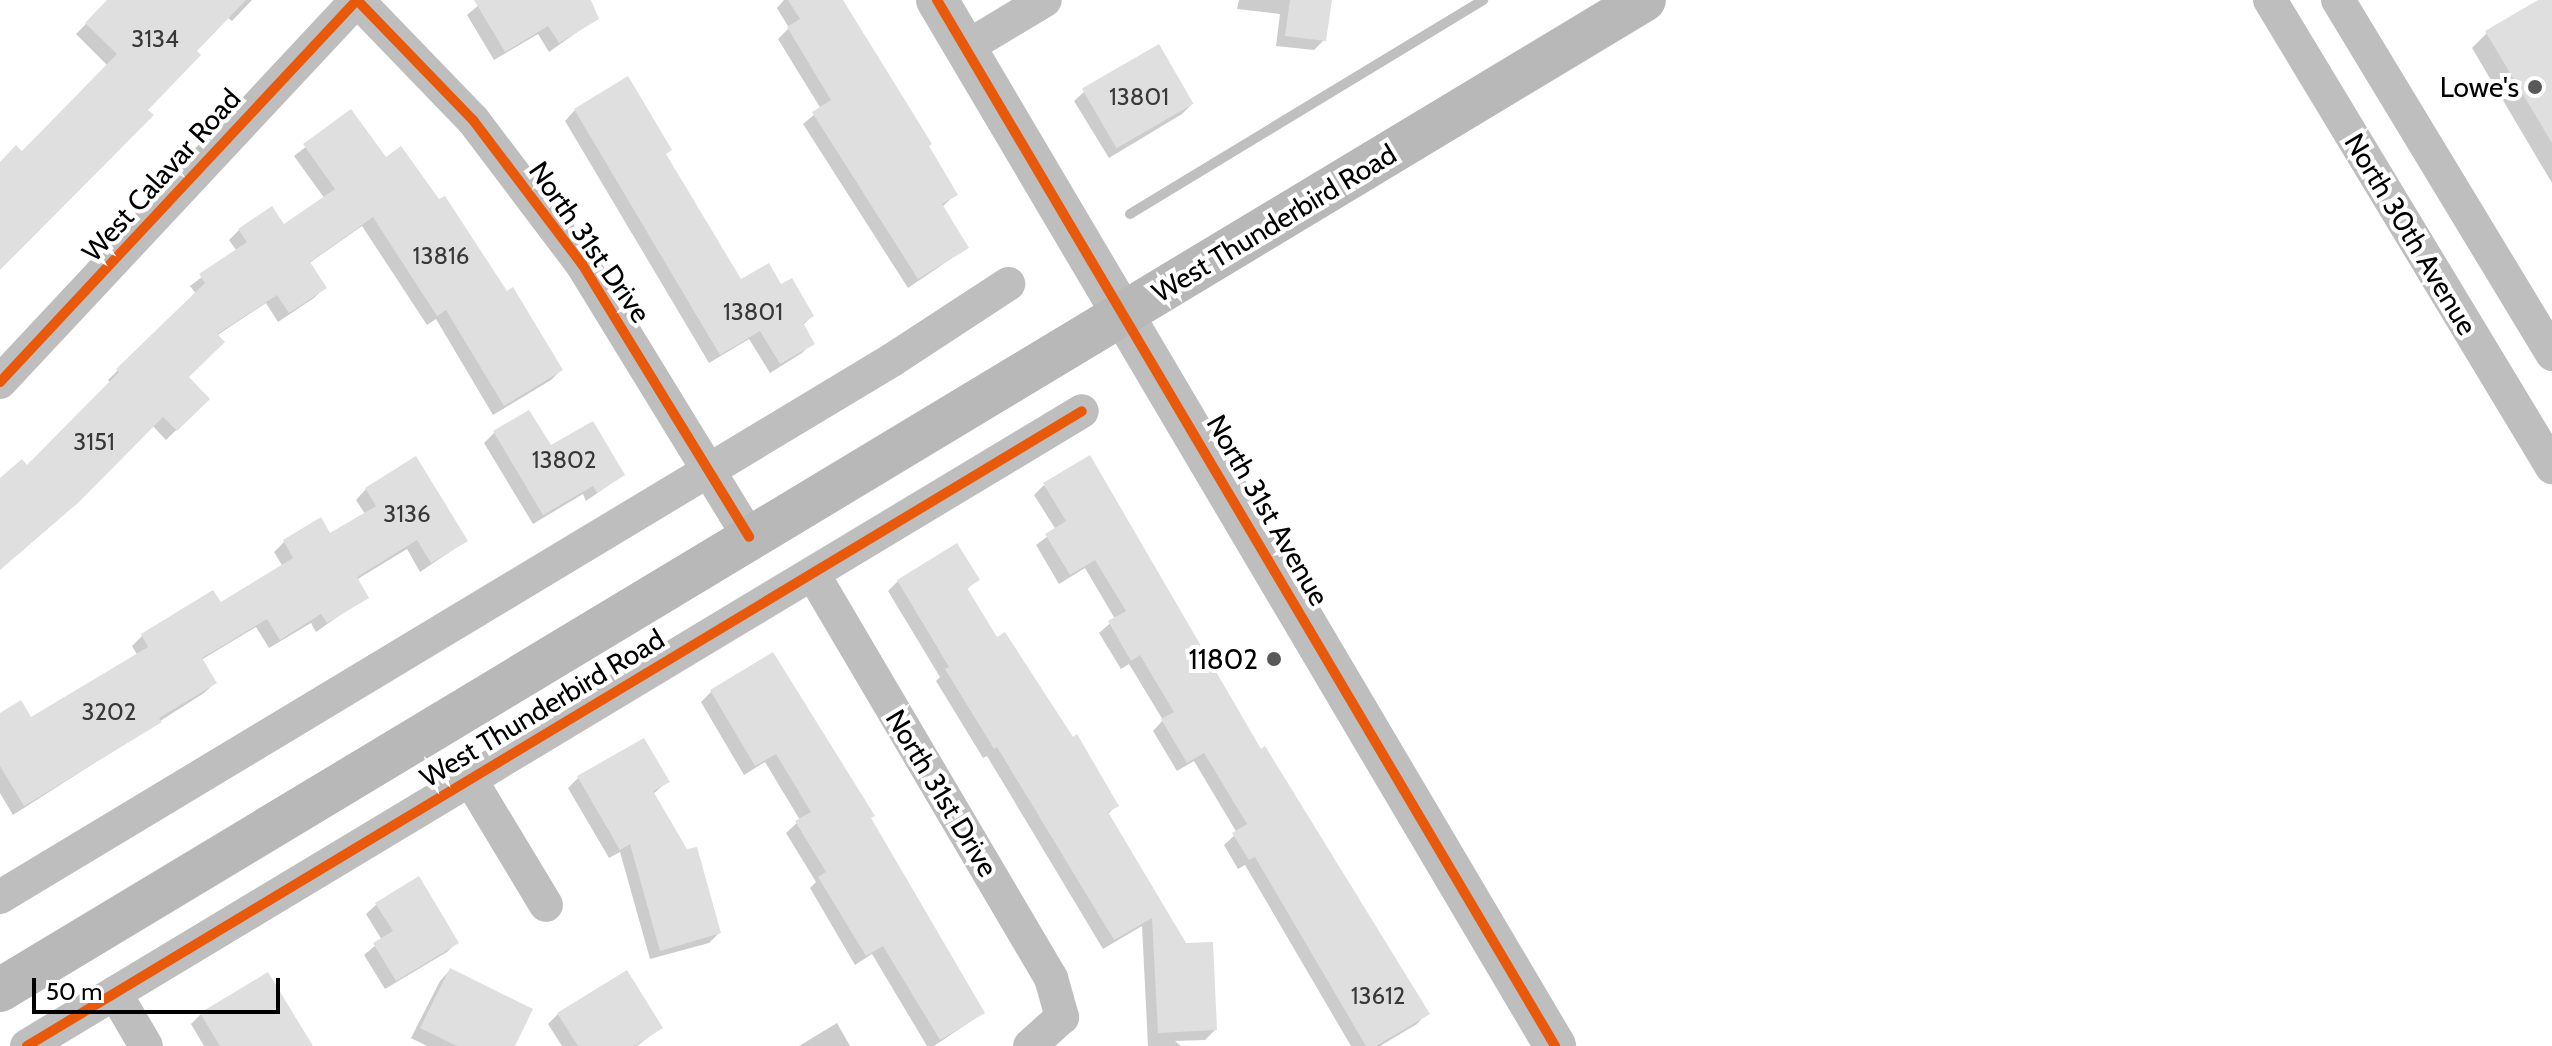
<!DOCTYPE html>
<style>
body{margin:0}
#map{position:relative;width:2552px;height:1046px;overflow:hidden;background:#fff;font-family:Cabin,sans-serif}
div>[style]{position:absolute}
[style*='--x']{left:calc(var(--x)*1px);top:calc(var(--y)*1px);width:calc(var(--w)*1px);rotate:calc(var(--a)*1deg)}
.shadow>*{inset:0;background:#0003}
.stream>*{height:10px;margin:-5px;padding:0 5px;transform-origin:5px;border-radius:5px;background:#bfbfbf}
.building>*{inset:0;background:#dfdfdf;transform-origin:0 0}
.minor>*{height:34px;margin:-17px;padding:0 17px;transform-origin:17px;border-radius:17px;background:#bebebe}
.tertiary>*{height:42px;margin:-21px;padding:0 21px;transform-origin:21px;border-radius:21px;background:#bebebe}
.secondary>*{height:44px;margin:-22px;padding:0 22px;transform-origin:22px;border-radius:22px;background:#b8b8b8}
.cycleway>*{height:10px;margin:-5px;padding:0 5px;transform-origin:5px;border-radius:5px;background:#e8590c}
.dots>*{width:22px;height:22px;translate:-50% -50%;box-sizing:border-box;border:4px solid #fff;border-radius:50%}
span{translate:-50% -50%;white-space:nowrap;text-align:center;line-height:1.15;-webkit-text-stroke:8px #fff;paint-order:stroke}
.number-label{font-size:24px;color:#383838}
.number-label span{-webkit-text-stroke-width:0}
.poi-label{font-size:28px;color:#000}
.right{translate:-100% -50%;text-align:right}
.street-label{font-size:28px;color:#000}
.scale{position:absolute;left:32px;top:978px;width:248px;height:36px;box-sizing:border-box;border:4px solid #000;border-top:0;padding-left:10px;font-size:24px;line-height:28px;white-space:nowrap;color:#000;-webkit-text-stroke:6px #fff;paint-order:stroke}
</style>
<div id="map">
<div class="shadow">
<div style="clip-path:polygon(110px 0,252px 0,232px 21px,227px 17px,194px 51px,145px 110px,0 267px,0 164px,22px 153px,108px 66px,76px 34px)"></div>
<div style="clip-path:polygon(485px 0,586px 0,597px 18px,549px 52px,538px 34px,494px 60px,467px 15px)"></div>
<div style="clip-path:polygon(784px 0,841px 0,956px 194px,942px 207px,967px 248px,908px 288px,803px 124px,821px 109px,778px 39px,789px 28px,777px 8px)"></div>
<div style="clip-path:polygon(1239px 0,1330px 0,1324px 40px,1314px 50px,1276px 46px,1280px 14px,1237px 9px)"></div>
<div style="clip-path:polygon(2542px 0,2552px 0,2552px 183px,2472px 48px,2487px 33px)"></div>
<div style="clip-path:polygon(1085px 91px,1192px 104px,1182px 114px,1109px 158px,1074px 101px)"></div>
<div style="clip-path:polygon(575px 110px,664px 155px,741px 282px,812px 316px,802px 326px,812px 343px,802px 353px,770px 373px,749px 339px,709px 363px,565px 121px)"></div>
<div style="clip-path:polygon(351px 112px,385px 160px,507px 293px,561px 370px,551px 380px,493px 415px,436px 319px,427px 325px,362px 226px,308px 264px,324px 288px,314px 298px,278px 322px,266px 303px,216px 336px,187px 377px,208px 399px,166px 440px,152px 425px,0 569px,0 481px,27px 468px,111px 383px,108px 380px,196px 294px,190px 286px,237px 251px,229px 240px,239px 230px,284px 227px,325px 199px,294px 156px)"></div>
<div style="clip-path:polygon(494px 433px,550px 448px,623px 475px,586px 501px,583px 494px,533px 524px,484px 443px)"></div>
<div style="clip-path:polygon(1044px 485px,1260px 751px,1427px 1013px,1417px 1024px,1380px 1046px,1351px 1046px,1245px 865px,1238px 869px,1224px 845px,1237px 833px,1194px 761px,1177px 771px,1153px 731px,1163px 720px,1129px 664px,1121px 669px,1099px 633px,1115px 619px,1085px 568px,1059px 584px,1036px 545px,1056px 530px,1034px 495px)"></div>
<div style="clip-path:polygon(366px 489px,466px 541px,420px 572px,407px 549px,356px 580px,366px 597px,316px 632px,311px 623px,269px 648px,256px 627px,201px 660px,215px 683px,204px 693px,13px 815px,0 793px,0 715px,30px 720px,138px 656px,132px 646px,142px 636px,213px 593px,220px 605px,283px 567px,274px 552px,284px 542px,320px 520px,330px 536px,365px 514px,356px 500px)"></div>
<div style="clip-path:polygon(977px 580px,966px 590px,996px 640px,1116px 806px,1107px 815px,1215px 1030px,1205px 1040px,1175px 1041px,1181px 1046px,1148px 1046px,1142px 926px,1103px 949px,987px 756px,983px 758px,936px 681px,940px 677px,888px 591px,898px 581px)"></div>
<div style="clip-path:polygon(772px 655px,983px 1013px,934px 1046px,927px 1046px,872px 954px,855px 965px,810px 888px,816px 882px,786px 833px,800px 820px,765px 762px,744px 775px,701px 702px,711px 692px)"></div>
<div style="clip-path:polygon(578px 778px,667px 782px,653px 794px,719px 933px,709px 943px,650px 959px,620px 852px,609px 858px,568px 788px)"></div>
<div style="clip-path:polygon(377px 904px,457px 942px,447px 952px,385px 989px,364px 955px,382px 940px,366px 914px)"></div>
<div style="clip-path:polygon(450px 970px,512px 1046px,427px 1046px,411px 1038px,440px 981px)"></div>
<div style="clip-path:polygon(201px 1014px,311px 1046px,204px 1046px,191px 1024px)"></div>
<div style="clip-path:polygon(558px 1014px,660px 1028px,637px 1046px,562px 1046px,548px 1024px)"></div>
<div style="clip-path:polygon(837px 1023px,850px 1046px,799px 1046px)"></div>
</div>
<div class="stream">
<div style="--x:1130;--y:214;--w:413;--a:-31.2"></div>
</div>
<div class="building">
<div style="clip-path:polygon(107px 0,246px 0,197px 51px,201px 55px,148px 110px,154px 115px,0 270px,0 162px,16px 145px,22px 151px,117px 54px,85px 23px)"></div>
<div style="clip-path:polygon(474px 0,591px 0,599px 19px,559px 43px,548px 26px,505px 52px)"></div>
<div style="clip-path:polygon(788px 0,843px 0,932px 144px,929px 146px,958px 195px,942px 204px,969px 248px,918px 279px,812px 112px,831px 100px,787px 27px,800px 19px)"></div>
<div style="clip-path:polygon(1290px 0,1332px 0,1326px 41px,1285px 36px)"></div>
<div style="clip-path:polygon(2538px 0,2552px 0,2552px 143px,2485px 31px)"></div>
<div style="left:1159px;top:44px;width:69px;height:89px;rotate:60deg"></div>
<div style="clip-path:polygon(628px 76px,672px 150px,666px 154px,741px 279px,769px 263px,781px 284px,792px 278px,814px 316px,803px 323px,815px 344px,780px 364px,760px 331px,720px 355px,574px 109px)"></div>
<div style="clip-path:polygon(351px 109px,386px 157px,401px 146px,439px 199px,445px 196px,507px 291px,513px 287px,563px 370px,504px 406px,446px 310px,437px 316px,373px 217px,310px 262px,327px 288px,289px 313px,277px 295px,217px 334px,225px 342px,189px 377px,210px 399px,177px 431px,163px 417px,79px 502px,0 570px,0 478px,22px 459px,27px 465px,119px 372px,116px 369px,205px 283px,199px 274px,247px 242px,238px 229px,272px 206px,284px 224px,335px 189px,303px 144px)"></div>
<div style="clip-path:polygon(529px 410px,551px 445px,593px 421px,625px 475px,597px 493px,593px 486px,543px 515px,493px 431px)"></div>
<div style="clip-path:polygon(1090px 455px,1261px 749px,1265px 746px,1430px 1014px,1376px 1046px,1366px 1046px,1255px 857px,1249px 860px,1232px 833px,1247px 824px,1204px 753px,1187px 763px,1161px 719px,1174px 712px,1140px 655px,1131px 661px,1108px 621px,1126px 611px,1095px 560px,1070px 575px,1045px 534px,1066px 521px,1043px 483px)"></div>
<div style="clip-path:polygon(416px 456px,468px 541px,431px 563px,417px 540px,357px 577px,369px 598px,327px 623px,321px 614px,280px 640px,267px 619px,202px 658px,217px 683px,159px 718px,162px 722px,24px 806px,0 766px,0 713px,21px 700px,31px 717px,148px 647px,141px 634px,213px 590px,221px 602px,293px 558px,283px 540px,321px 517px,330px 533px,376px 506px,365px 488px)"></div>
<div style="clip-path:polygon(957px 543px,980px 580px,967px 588px,997px 637px,1005px 632px,1073px 737px,1077px 734px,1119px 806px,1108px 812px,1186px 943px,1213px 942px,1217px 1030px,1158px 1033px,1152px 918px,1114px 940px,997px 747px,994px 749px,945px 669px,949px 667px,897px 580px)"></div>
<div style="clip-path:polygon(773px 652px,875px 816px,871px 818px,985px 1013px,940px 1040px,883px 946px,866px 956px,818px 877px,826px 872px,795px 821px,811px 812px,776px 754px,755px 766px,710px 690px)"></div>
<div style="clip-path:polygon(644px 738px,670px 782px,653px 791px,687px 849px,697px 847px,721px 933px,660px 951px,630px 844px,620px 850px,577px 776px)"></div>
<div style="clip-path:polygon(419px 876px,459px 943px,396px 981px,373px 943px,393px 931px,375px 903px)"></div>
<div style="clip-path:polygon(450px 968px,533px 1009px,515px 1046px,457px 1046px,420px 1028px)"></div>
<div style="clip-path:polygon(627px 970px,663px 1028px,634px 1046px,578px 1046px,557px 1013px)"></div>
<div style="clip-path:polygon(268px 972px,313px 1046px,220px 1046px,200px 1013px)"></div>
</div>
<div class="minor">
<div style="--x:2270;--y:0;--w:546;--a:58.87"></div>
<div style="--x:2338;--y:0;--w:414;--a:58.8"></div>
<div style="--x:965;--y:48;--w:93;--a:-31"></div>
<div style="--x:0;--y:382;--w:523;--a:-46.94"></div>
<div style="--x:357;--y:0;--w:167;--a:46"></div>
<div style="--x:473;--y:120;--w:181;--a:52.9"></div>
<div style="--x:582;--y:264;--w:320;--a:58.5"></div>
<div style="--x:813;--y:574;--w:469;--a:59.5"></div>
<div style="--x:1051;--y:978;--w:41;--a:74.2"></div>
<div style="--x:1062;--y:1017;--w:43;--a:137.8"></div>
<div style="--x:470;--y:779;--w:147;--a:58.9"></div>
<div style="--x:0;--y:897;--w:1041;--a:-31.05"></div>
<div style="--x:892;--y:360;--w:139;--a:-33.2"></div>
<div style="--x:115;--y:993;--w:61;--a:59.7"></div>
<div style="--x:27;--y:1046;--w:1231;--a:-31.04"></div>
</div>
<div class="tertiary">
<div style="--x:937;--y:0;--w:1215;--a:59.42"></div>
</div>
<div class="secondary">
<div style="--x:0;--y:990;--w:1919;--a:-31.06"></div>
</div>
<div class="cycleway">
<div style="--x:937;--y:0;--w:1215;--a:59.42"></div>
<div style="--x:0;--y:382;--w:523;--a:-46.94"></div>
<div style="--x:357;--y:0;--w:167;--a:46"></div>
<div style="--x:473;--y:120;--w:181;--a:52.9"></div>
<div style="--x:582;--y:264;--w:320;--a:58.5"></div>
<div style="--x:27;--y:1046;--w:1231;--a:-31.04"></div>
</div>
<div class="dots">
<div style="left:2535px;top:87px;background:#595959"></div>
<div style="left:1274px;top:659px;background:#595959"></div>
</div>
<div class="number-label">
<span style="left:155px;top:39px">3134</span>
<span style="left:1139px;top:97px">13801</span>
<span style="left:441px;top:256px">13816</span>
<span style="left:753px;top:312px">13801</span>
<span style="left:94px;top:442px">3151</span>
<span style="left:564px;top:460px">13802</span>
<span style="left:407px;top:514px">3136</span>
<span style="left:109px;top:712px">3202</span>
<span style="left:1378px;top:996px">13612</span>
</div>
<div class="poi-label">
<span class="right" style="left:2519px;top:87px">Lowe's</span>
<span class="right" style="left:1258px;top:659px">11802</span>
</div>
<div class="street-label">
<span style="left:161px;top:175px;rotate:-48deg">West Calavar Road</span>
<span style="left:1274px;top:223px;rotate:-31deg">West Thunderbird Road</span>
<span style="left:2411px;top:234px;rotate:59deg">North 30th Avenue</span>
<span style="left:590px;top:242px;rotate:55deg">North 31st Drive</span>
<span style="left:1268px;top:510px;rotate:60deg">North 31st Avenue</span>
<span style="left:542px;top:708px;rotate:-31deg">West Thunderbird Road</span>
<span style="left:942px;top:793px;rotate:59deg">North 31st Drive</span>
</div>
<div class="scale">50 m</div>
</div>
